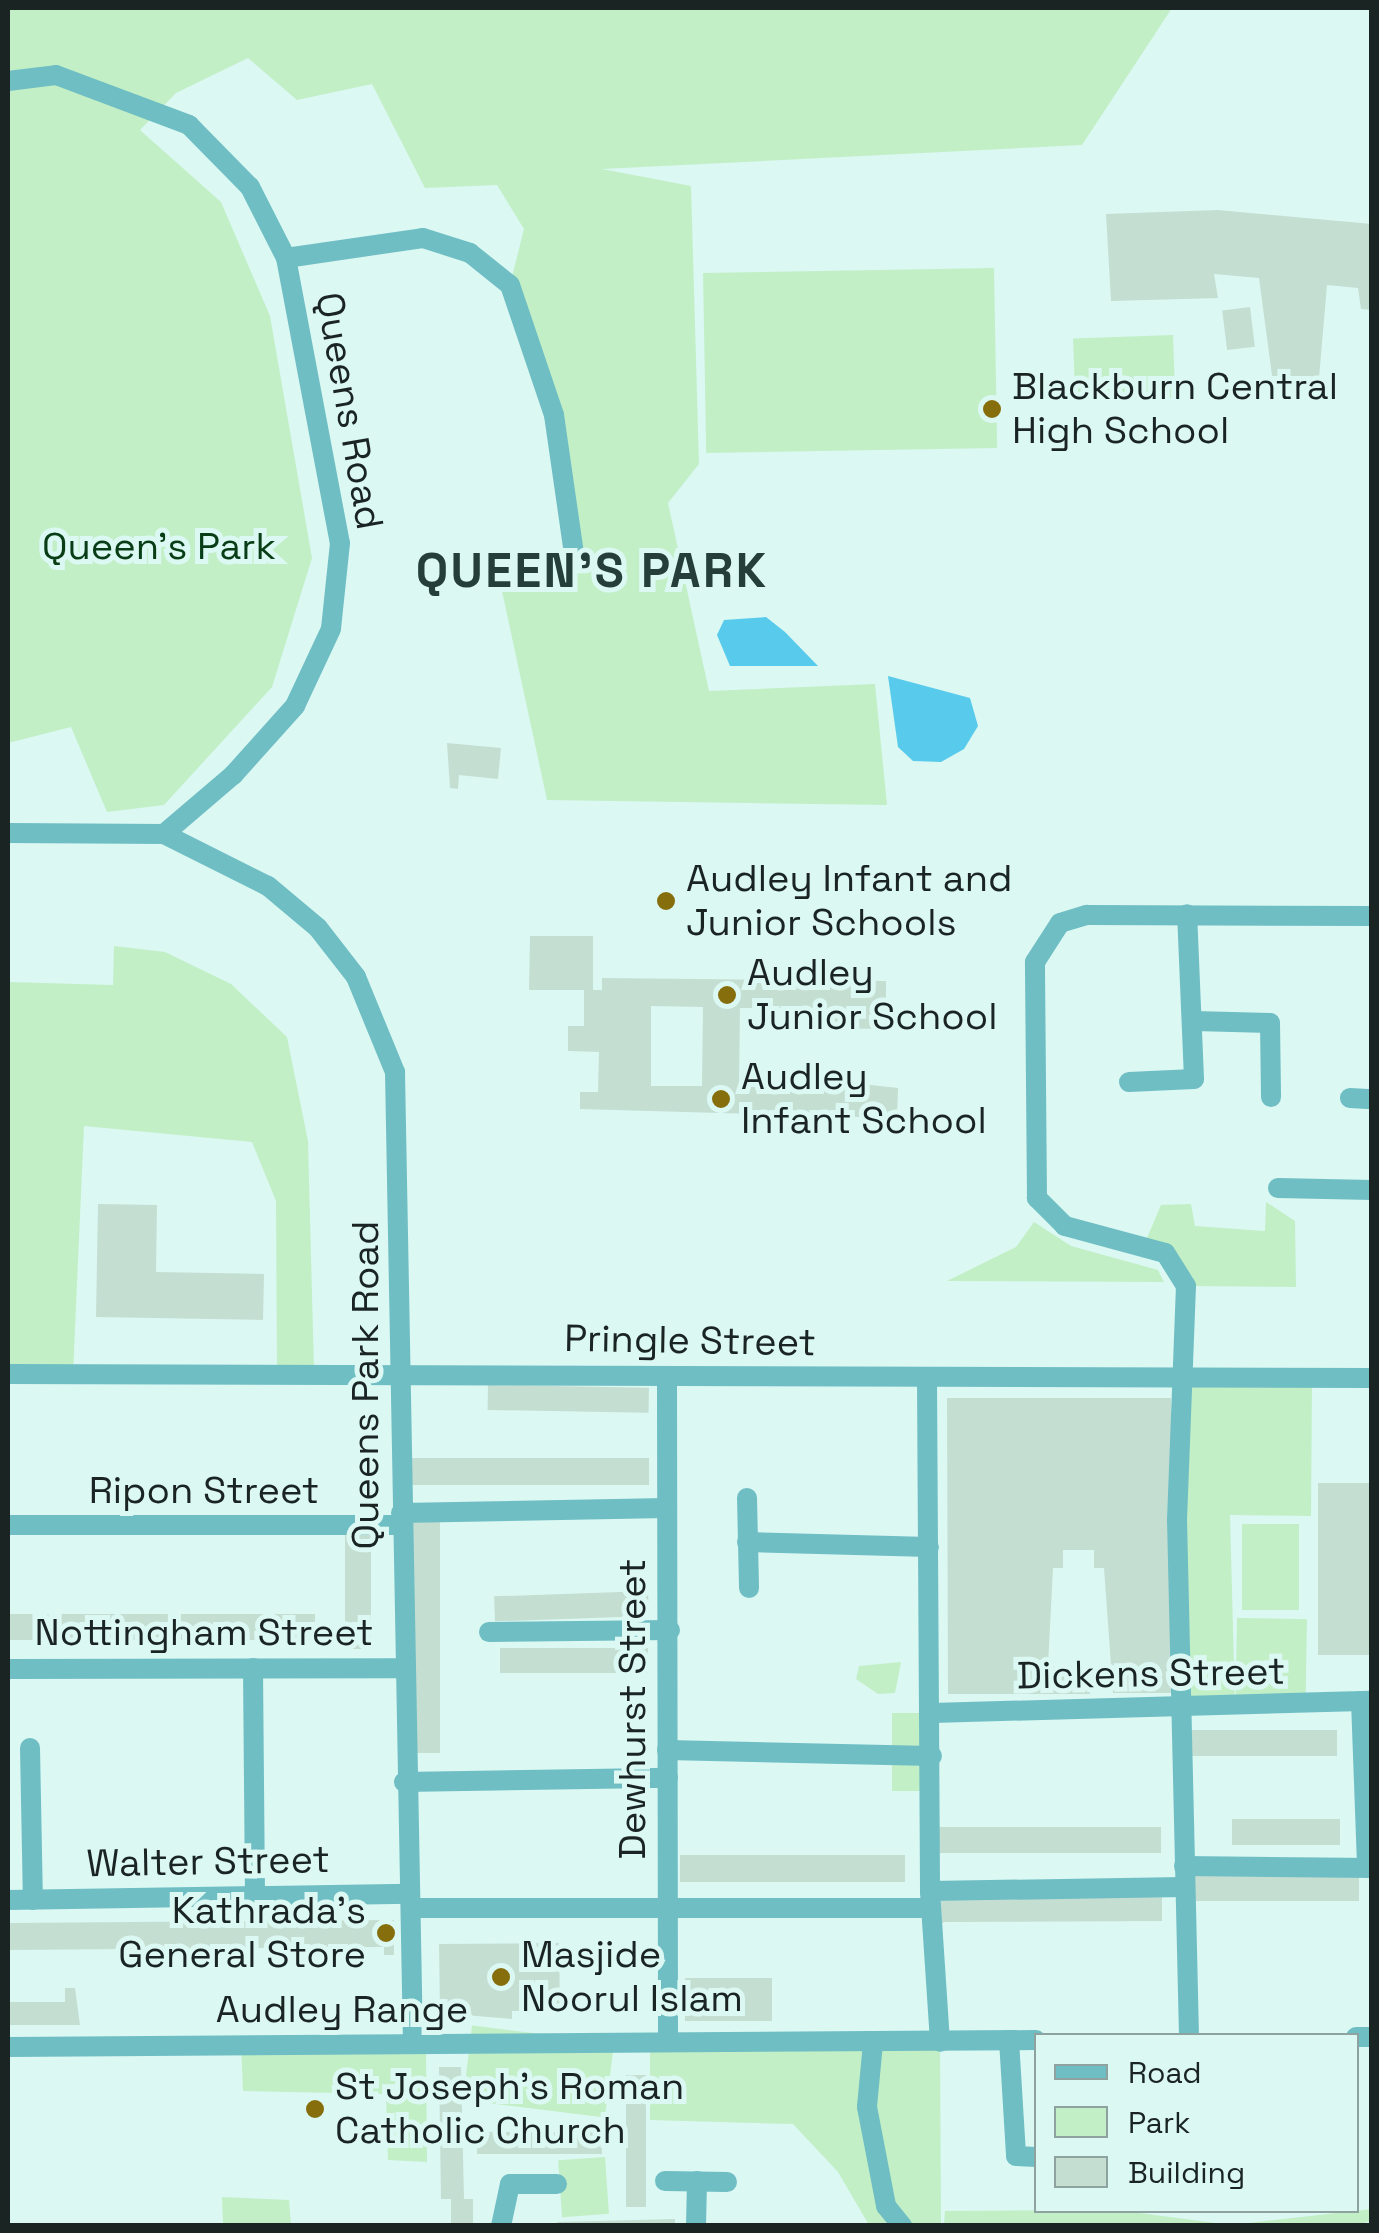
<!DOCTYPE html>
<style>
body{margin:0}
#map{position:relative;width:1379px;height:2233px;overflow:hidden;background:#dbf8f3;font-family:"Space Grotesk",sans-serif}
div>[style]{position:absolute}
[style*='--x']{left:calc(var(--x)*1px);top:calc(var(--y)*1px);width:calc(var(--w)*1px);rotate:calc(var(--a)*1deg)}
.green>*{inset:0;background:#c2efc6;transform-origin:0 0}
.water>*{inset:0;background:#58caeb}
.building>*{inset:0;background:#c5ded2;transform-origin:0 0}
.minor>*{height:20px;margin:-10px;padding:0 10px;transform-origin:10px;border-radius:10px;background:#6fbec4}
.dots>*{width:28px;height:28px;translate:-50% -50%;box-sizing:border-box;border:5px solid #dbf8f3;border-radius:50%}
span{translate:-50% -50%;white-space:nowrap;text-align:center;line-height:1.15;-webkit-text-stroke:10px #dbf8f3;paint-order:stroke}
.poi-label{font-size:38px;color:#1a2423}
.left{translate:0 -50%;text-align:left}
.right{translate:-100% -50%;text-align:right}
.street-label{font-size:38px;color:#1a2423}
.park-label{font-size:38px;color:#083d16}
.district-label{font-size:48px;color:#253e3a;font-weight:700;letter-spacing:2.5px}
.frame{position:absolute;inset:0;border:10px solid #1a2423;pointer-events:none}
.legend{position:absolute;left:1034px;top:2033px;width:325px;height:180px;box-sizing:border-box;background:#dbf8f3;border:2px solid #8ea3a0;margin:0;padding:12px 18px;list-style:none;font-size:30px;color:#1a2423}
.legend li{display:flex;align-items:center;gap:20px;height:50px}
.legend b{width:50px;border:2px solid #8ea3a0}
</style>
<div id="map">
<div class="green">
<div style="clip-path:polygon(8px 8px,1172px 8px,1082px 145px,602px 169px,691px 186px,699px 464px,668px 503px,709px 691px,875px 684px,887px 805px,547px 800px,497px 568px,588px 569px,510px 285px,524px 229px,497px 185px,425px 188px,372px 84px,297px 100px,248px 58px,176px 93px,140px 130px,221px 202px,270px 316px,312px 558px,272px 687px,164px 805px,107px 812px,71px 727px,8px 743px)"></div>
<div style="left:994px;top:268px;width:180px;height:291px;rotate:89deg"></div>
<div style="left:1173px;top:335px;width:63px;height:100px;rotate:88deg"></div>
<div style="clip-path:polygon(114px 946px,165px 952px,231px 984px,287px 1037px,308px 1141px,314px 1370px,277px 1370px,276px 1201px,252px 1142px,84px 1126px,73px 1374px,8px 1370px,8px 982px,113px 985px)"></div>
<div style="clip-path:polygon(1266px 1202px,1295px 1221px,1296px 1287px,1186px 1286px,1144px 1245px,1161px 1205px,1191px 1204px,1195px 1226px,1265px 1231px)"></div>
<div style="clip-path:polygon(1034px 1222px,1071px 1246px,1158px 1270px,1164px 1282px,947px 1281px,1016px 1247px)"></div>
<div style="clip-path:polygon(1182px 1379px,1312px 1382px,1311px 1516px,1230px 1515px,1235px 1704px,1186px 1705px)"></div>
<div style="left:1242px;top:1524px;width:57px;height:86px"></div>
<div style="left:1237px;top:1618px;width:70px;height:89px;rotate:1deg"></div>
<div style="clip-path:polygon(901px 1662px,895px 1693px,878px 1694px,856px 1679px,859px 1666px)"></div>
<div style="left:932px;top:1713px;width:78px;height:40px;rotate:90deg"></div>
<div style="clip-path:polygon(650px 2042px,940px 2042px,941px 2225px,869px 2225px,838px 2172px,793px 2124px,650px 2120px)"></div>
<div style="left:614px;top:2043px;width:75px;height:143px;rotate:97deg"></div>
<div style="clip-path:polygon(426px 2044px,427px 2162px,388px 2160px,386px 2094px,243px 2091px,241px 2045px)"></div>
<div style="left:605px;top:2157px;width:57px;height:47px;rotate:86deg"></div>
<div style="clip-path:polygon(222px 2197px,289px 2200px,291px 2225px,223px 2225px)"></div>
<div style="clip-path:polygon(1372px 2209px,1371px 2221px,1352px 2226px,944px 2225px,945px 2211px,1117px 2210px,1231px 2225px)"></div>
</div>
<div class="water">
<div style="clip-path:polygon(766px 617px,785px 632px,818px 666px,730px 666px,717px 635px,724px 620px)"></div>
<div style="clip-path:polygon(888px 676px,970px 698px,978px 726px,964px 749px,941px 762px,913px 761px,898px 747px)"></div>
</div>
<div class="building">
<div style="clip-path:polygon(1218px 210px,1372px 224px,1372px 310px,1361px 309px,1358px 288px,1327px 285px,1319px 378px,1273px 383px,1259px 278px,1214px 274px,1218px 298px,1111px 301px,1106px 214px)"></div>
<div style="left:1250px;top:307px;width:40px;height:28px;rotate:83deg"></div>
<div style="clip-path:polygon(447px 743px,501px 748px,498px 779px,459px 775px,458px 789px,450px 788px)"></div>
<div style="clip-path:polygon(evenodd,530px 936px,593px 936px,593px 990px,602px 990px,602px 978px,886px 981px,886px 1029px,822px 1028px,822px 1008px,740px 1008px,739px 1087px,825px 1087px,825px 1080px,898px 1088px,897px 1118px,580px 1109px,580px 1092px,598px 1092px,599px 1052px,568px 1051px,568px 1026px,584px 1026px,584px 990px,529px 990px,530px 936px,651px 1006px,703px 1007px,702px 1086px,651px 1086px,651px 1006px)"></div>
<div style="clip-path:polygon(98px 1204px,157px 1205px,156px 1272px,264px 1274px,263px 1320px,96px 1317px)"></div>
<div style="left:488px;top:1385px;width:161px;height:25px;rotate:1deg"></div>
<div style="clip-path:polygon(947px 1398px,1171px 1398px,1172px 1693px,1113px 1693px,1104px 1568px,1094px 1568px,1094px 1550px,1063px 1550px,1063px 1568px,1053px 1568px,1048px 1666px,1090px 1666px,1090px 1694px,948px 1694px)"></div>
<div style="left:412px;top:1458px;width:237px;height:27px"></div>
<div style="left:1318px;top:1483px;width:54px;height:172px"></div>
<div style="left:412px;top:1515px;width:28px;height:238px"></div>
<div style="left:371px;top:1530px;width:119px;height:26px;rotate:90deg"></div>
<div style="left:648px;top:1591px;width:25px;height:154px;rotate:88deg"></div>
<div style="left:8px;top:1614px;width:307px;height:26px"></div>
<div style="left:648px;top:1648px;width:25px;height:148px;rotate:90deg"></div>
<div style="left:1337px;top:1730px;width:26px;height:145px;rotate:90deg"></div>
<div style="left:1340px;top:1819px;width:26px;height:108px;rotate:90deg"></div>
<div style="left:1161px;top:1827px;width:26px;height:225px;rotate:90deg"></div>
<div style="left:905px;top:1855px;width:27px;height:225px;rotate:90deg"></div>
<div style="left:1359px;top:1875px;width:26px;height:165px;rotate:90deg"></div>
<div style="clip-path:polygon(1162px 1894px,1162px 1921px,944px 1922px,936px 1929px,936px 1896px)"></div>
<div style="clip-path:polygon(394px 1920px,394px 1955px,384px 1955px,384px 1947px,8px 1950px,8px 1923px)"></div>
<div style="clip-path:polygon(559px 1943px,560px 2011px,512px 2011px,512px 2019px,440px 2013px,439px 1944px)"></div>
<div style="left:685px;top:1978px;width:87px;height:43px"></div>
<div style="clip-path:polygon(65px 1988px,75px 1988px,80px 2025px,8px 2025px,8px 2002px,65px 2002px)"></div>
<div style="clip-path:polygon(439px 2067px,461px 2067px,464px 2199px,473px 2199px,473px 2226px,451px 2226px,451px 2199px,441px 2199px)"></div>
<div style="left:646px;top:2075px;width:132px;height:20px;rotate:90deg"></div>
<div style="left:602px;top:2132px;width:22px;height:125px;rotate:90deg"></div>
<div style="clip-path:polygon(675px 2219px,675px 2226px,557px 2226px,557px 2222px)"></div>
</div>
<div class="minor">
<div style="--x:8;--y:81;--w:48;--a:-7.1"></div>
<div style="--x:56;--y:75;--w:142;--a:20.6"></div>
<div style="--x:189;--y:125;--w:87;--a:45.5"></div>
<div style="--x:250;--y:187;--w:80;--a:63.1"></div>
<div style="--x:286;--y:258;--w:290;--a:79.3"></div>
<div style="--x:340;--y:543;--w:86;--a:96"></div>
<div style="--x:331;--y:629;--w:85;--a:115.1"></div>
<div style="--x:295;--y:706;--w:93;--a:131.9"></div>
<div style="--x:233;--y:775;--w:91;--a:139.5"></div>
<div style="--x:164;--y:834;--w:156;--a:-179.6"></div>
<div style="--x:286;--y:258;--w:138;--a:-8.3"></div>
<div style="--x:423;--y:238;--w:49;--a:17.7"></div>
<div style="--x:470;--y:253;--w:51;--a:38.7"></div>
<div style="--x:510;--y:285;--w:137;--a:71.3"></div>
<div style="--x:554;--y:415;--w:147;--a:81.8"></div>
<div style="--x:164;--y:834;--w:116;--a:26.6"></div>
<div style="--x:268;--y:886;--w:65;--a:40"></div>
<div style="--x:318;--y:928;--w:62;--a:52.2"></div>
<div style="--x:356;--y:977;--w:103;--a:67.7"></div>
<div style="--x:395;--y:1072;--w:972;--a:88.94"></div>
<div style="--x:1194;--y:1021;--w:76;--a:1.5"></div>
<div style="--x:1270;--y:1023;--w:74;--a:89.2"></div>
<div style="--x:1129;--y:1082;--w:65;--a:-2.6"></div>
<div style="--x:1194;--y:1079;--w:165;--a:-92.4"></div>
<div style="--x:1350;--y:1098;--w:22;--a:3"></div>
<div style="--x:1278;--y:1188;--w:94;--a:1.2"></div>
<div style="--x:8;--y:1374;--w:1364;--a:0.17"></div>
<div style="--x:667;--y:1376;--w:666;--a:89.91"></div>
<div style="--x:927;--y:1379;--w:512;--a:89.66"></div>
<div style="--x:930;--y:1891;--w:151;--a:86.2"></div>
<div style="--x:747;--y:1498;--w:90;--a:88.7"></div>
<div style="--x:401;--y:1513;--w:266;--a:-1.1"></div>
<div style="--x:8;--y:1525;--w:392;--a:0"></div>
<div style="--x:747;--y:1542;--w:182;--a:1.6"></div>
<div style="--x:489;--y:1632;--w:181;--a:-0.6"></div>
<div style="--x:253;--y:1668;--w:228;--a:89.5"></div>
<div style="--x:8;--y:1669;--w:393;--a:-0.1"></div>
<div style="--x:1361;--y:1701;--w:167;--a:87.9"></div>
<div style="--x:932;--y:1713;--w:440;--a:-1.6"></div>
<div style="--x:30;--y:1748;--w:152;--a:88.9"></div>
<div style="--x:667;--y:1750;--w:265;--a:1.3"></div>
<div style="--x:404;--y:1782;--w:264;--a:-0.9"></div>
<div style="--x:1184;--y:1866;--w:188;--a:0.6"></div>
<div style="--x:930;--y:1891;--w:254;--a:-0.9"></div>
<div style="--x:8;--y:1900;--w:402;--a:-0.9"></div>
<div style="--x:411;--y:1908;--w:520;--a:0"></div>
<div style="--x:1189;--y:2036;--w:516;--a:-91.33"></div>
<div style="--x:1177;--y:1520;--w:234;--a:-87.8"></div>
<div style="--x:1186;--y:1286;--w:39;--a:-122"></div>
<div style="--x:1165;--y:1253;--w:104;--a:-164.9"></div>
<div style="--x:1065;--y:1226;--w:40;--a:-135"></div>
<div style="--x:1037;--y:1198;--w:236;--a:-90.5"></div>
<div style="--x:1035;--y:962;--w:46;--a:-57.3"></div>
<div style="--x:1060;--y:923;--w:28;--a:-17"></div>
<div style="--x:1087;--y:915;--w:285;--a:0.2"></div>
<div style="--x:1356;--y:2037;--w:16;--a:0"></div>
<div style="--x:1009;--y:2040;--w:116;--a:86.5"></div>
<div style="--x:1016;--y:2156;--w:20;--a:3"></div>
<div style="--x:873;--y:2043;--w:64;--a:95.4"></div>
<div style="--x:867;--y:2107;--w:101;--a:79.1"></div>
<div style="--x:886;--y:2206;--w:26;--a:51"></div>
<div style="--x:8;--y:2047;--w:1028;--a:-0.39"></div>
<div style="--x:665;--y:2181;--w:62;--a:0.9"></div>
<div style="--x:501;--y:2226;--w:43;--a:-77.9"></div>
<div style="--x:510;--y:2184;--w:47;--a:0"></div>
<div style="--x:696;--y:2226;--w:45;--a:-88.7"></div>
</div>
<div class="dots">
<div style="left:992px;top:409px;background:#876e0d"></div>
<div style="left:666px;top:901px;background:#876e0d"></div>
<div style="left:727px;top:995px;background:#876e0d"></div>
<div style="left:721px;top:1099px;background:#876e0d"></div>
<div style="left:386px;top:1933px;background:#876e0d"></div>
<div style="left:501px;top:1977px;background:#876e0d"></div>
<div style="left:315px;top:2109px;background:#876e0d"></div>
</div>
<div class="poi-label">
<span class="left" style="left:1012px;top:409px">Blackburn Central<br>High School</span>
<span class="left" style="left:686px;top:901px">Audley Infant and<br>Junior Schools</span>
<span class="left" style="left:747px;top:995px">Audley<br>Junior School</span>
<span class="left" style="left:741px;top:1099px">Audley<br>Infant School</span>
<span class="right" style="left:366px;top:1933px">Kathrada's<br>General Store</span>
<span class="left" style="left:521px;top:1977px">Masjide<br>Noorul Islam</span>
<span class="left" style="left:335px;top:2109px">St Joseph's Roman<br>Catholic Church</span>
</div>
<div class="street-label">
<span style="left:349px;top:411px;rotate:80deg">Queens Road</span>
<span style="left:690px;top:1341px;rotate:1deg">Pringle Street</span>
<span style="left:366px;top:1385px;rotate:-90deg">Queens Park Road</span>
<span style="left:204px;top:1491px">Ripon Street</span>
<span style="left:204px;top:1633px">Nottingham Street</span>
<span style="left:1151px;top:1674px;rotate:-1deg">Dickens Street</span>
<span style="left:633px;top:1709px;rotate:-90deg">Dewhurst Street</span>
<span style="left:208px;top:1862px;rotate:-1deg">Walter Street</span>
<span style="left:342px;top:2010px">Audley Range</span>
</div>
<div class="park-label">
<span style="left:159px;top:547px">Queen's Park</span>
</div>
<div class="district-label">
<span style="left:592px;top:571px">QUEEN'S PARK</span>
</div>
<div class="frame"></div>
<ul class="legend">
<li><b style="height:12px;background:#6fbec4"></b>Road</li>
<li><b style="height:28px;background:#c2efc6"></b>Park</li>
<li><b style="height:28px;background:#c5ded2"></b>Building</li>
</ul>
</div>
